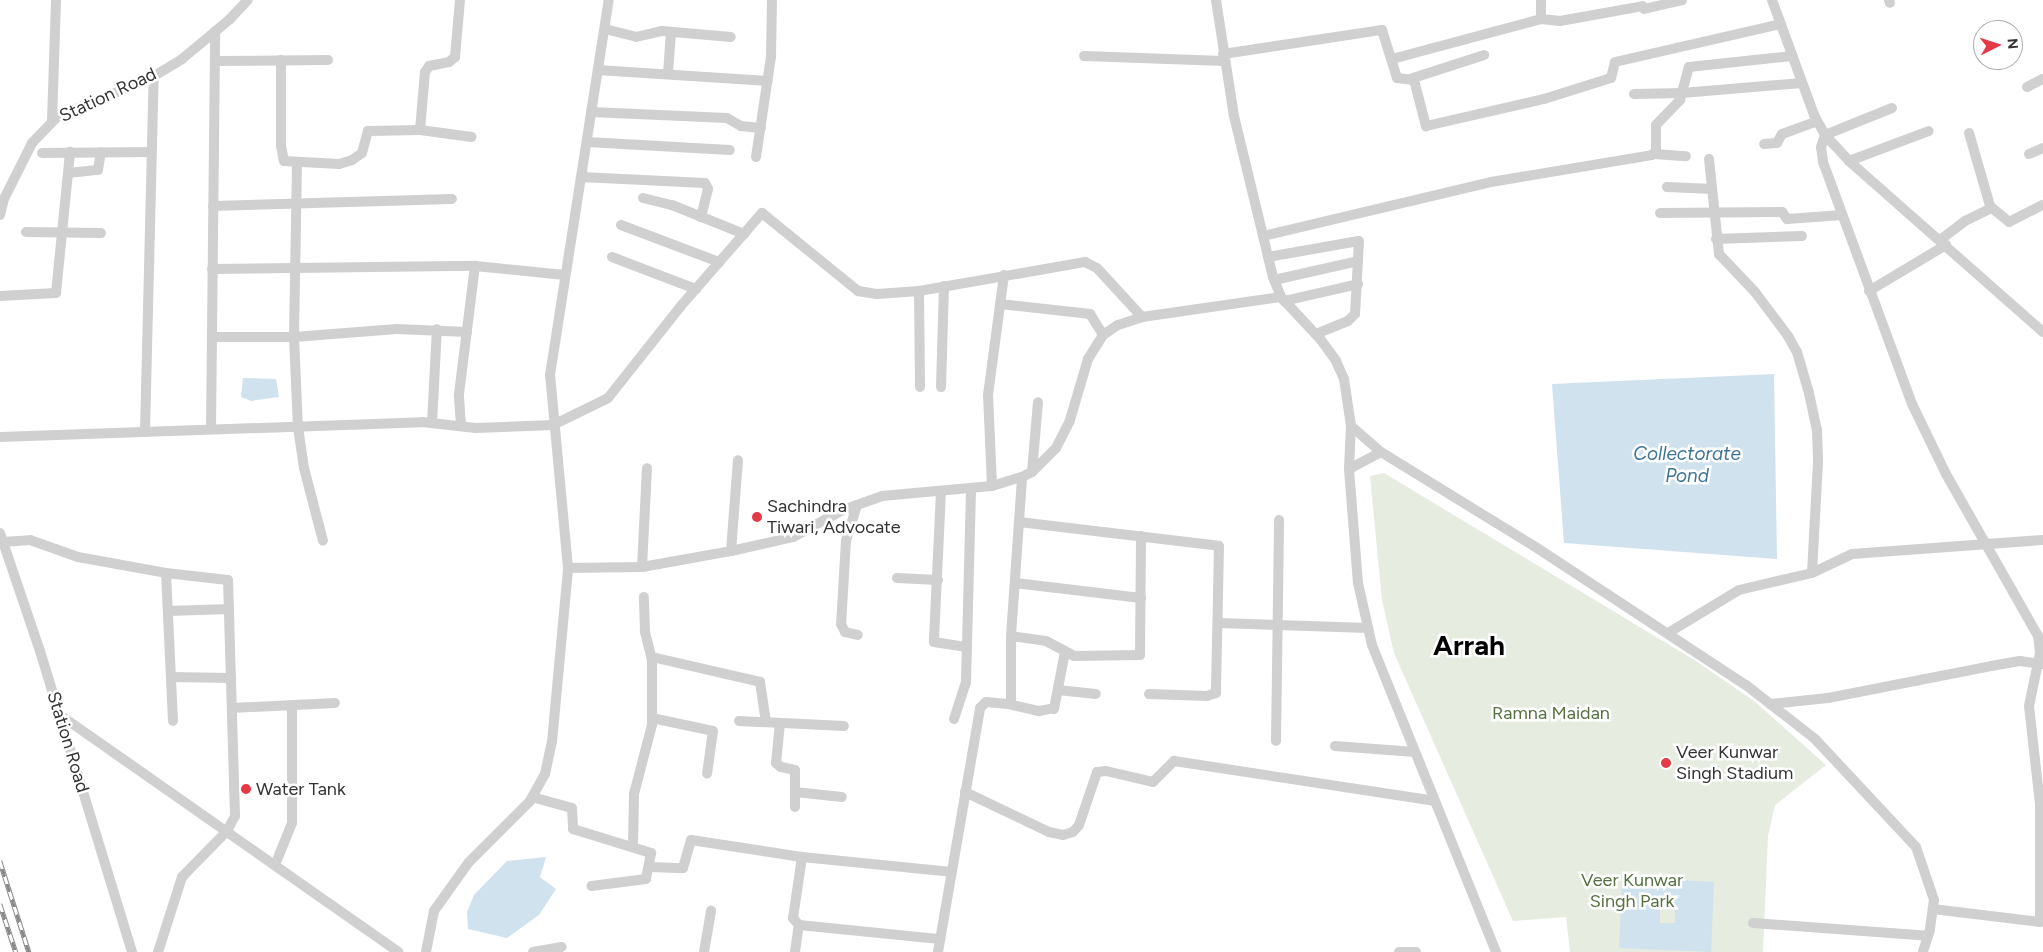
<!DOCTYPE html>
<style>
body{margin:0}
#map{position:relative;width:2043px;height:952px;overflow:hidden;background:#fff;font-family:Figtree,sans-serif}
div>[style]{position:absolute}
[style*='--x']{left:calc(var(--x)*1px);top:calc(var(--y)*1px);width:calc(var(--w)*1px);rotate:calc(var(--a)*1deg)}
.green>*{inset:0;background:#e6ecdf}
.water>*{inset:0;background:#cfe2ee}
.minor>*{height:10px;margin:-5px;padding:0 5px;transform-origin:5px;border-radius:5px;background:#d0d0d0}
.rail>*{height:4.5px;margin-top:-2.25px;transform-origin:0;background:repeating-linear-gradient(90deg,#fff 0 8px,#888 0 16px);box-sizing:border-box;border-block:1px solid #888}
.dots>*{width:14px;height:14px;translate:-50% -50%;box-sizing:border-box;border:2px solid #fff;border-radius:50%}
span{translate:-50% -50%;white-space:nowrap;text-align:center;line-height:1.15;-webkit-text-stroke:5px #fff;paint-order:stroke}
.street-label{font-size:18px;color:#333}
.poi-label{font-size:18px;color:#333}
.left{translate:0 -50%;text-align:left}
.park-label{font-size:18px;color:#56703f}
.water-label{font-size:19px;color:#3f7597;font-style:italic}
.town-label{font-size:28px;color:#000;font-weight:700}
.north{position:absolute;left:1973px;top:20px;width:50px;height:50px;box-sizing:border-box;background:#fff;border:1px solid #adadad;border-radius:50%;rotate:85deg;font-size:14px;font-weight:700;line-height:20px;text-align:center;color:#333}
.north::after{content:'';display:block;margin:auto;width:18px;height:22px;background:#e63946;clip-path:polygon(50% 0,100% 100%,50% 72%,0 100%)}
</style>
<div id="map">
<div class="green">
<div style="clip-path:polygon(1384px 473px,1696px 661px,1754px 701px,1826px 765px,1775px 805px,1768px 836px,1763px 952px,1570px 952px,1566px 917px,1513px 921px,1394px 653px,1382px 600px,1370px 476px)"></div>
</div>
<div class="water">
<div style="clip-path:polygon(1774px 374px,1777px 559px,1564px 543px,1552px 384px)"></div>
<div style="clip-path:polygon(243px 378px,276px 379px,279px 397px,251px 401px,241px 397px)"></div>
<div style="clip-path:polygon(546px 857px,540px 877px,556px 889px,539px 915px,507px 938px,468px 929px,467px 912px,474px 895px,507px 861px)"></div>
<div style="clip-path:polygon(evenodd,1622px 877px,1714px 882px,1711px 952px,1619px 948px,1622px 877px,1660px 909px,1675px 910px,1675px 923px,1660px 923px,1660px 909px)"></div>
</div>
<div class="minor">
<div style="--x:1216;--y:0;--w:117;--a:81.2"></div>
<div style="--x:1234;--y:116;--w:166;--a:76.4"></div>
<div style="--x:1273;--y:277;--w:22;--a:68"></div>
<div style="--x:1281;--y:297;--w:59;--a:47.1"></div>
<div style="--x:1321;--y:340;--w:26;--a:54"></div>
<div style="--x:1336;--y:361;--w:20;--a:66"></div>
<div style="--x:1344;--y:379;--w:48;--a:81.5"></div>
<div style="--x:1351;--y:426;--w:43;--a:92.7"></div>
<div style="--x:1349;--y:469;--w:114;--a:85.5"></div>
<div style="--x:1358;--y:583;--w:64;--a:77.3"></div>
<div style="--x:1372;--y:645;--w:331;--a:68"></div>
<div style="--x:1772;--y:0;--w:122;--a:69.9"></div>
<div style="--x:1814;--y:115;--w:23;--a:61"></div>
<div style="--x:1825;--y:135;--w:35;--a:47"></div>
<div style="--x:1849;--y:161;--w:259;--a:41.4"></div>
<div style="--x:1889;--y:0;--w:3;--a:72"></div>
<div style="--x:1644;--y:9;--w:39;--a:-13"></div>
<div style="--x:1541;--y:19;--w:19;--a:6"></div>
<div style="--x:1560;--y:21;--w:84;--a:-10.2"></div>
<div style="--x:605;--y:29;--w:32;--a:14"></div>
<div style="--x:636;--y:37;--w:27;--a:-13"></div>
<div style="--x:662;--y:31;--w:69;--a:5"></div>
<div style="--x:1223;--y:54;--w:161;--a:-8.6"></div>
<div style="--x:1382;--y:30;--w:50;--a:72.6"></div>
<div style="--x:1397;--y:78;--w:17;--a:7"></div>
<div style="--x:1414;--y:80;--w:48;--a:75.4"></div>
<div style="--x:1426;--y:126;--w:121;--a:-12.9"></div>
<div style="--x:1544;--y:99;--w:70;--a:-17.4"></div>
<div style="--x:1611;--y:78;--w:16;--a:-76"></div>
<div style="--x:1615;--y:62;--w:170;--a:-12.9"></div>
<div style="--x:1084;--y:56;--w:140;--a:2"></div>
<div style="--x:1392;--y:59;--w:154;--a:-15"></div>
<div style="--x:1541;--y:19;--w:19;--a:-90"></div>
<div style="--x:281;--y:60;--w:86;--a:90"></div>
<div style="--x:281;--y:146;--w:15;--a:79"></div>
<div style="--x:284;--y:161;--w:55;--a:3.1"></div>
<div style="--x:339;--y:164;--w:14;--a:-17"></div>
<div style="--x:352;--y:160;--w:12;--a:-35"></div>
<div style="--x:362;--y:153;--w:23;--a:-75"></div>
<div style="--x:368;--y:131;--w:52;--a:-1.1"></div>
<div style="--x:420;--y:130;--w:58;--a:-85.1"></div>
<div style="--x:425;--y:72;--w:7;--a:-56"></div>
<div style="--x:429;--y:66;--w:20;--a:-11"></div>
<div style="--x:449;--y:62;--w:8;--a:-40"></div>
<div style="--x:455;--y:57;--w:57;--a:-85"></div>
<div style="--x:215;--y:61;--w:113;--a:-0.5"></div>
<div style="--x:598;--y:70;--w:170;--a:3.7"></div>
<div style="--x:668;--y:73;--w:41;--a:-85.8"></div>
<div style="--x:1410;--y:79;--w:78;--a:-18"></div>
<div style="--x:2027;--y:87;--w:18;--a:-27"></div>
<div style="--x:1634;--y:94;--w:48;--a:-1.2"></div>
<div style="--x:1682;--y:93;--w:120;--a:-4.8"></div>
<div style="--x:1892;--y:108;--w:72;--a:158.1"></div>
<div style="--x:1825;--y:135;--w:13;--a:108"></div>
<div style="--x:1821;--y:147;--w:15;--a:82"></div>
<div style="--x:1823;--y:162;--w:260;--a:69.8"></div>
<div style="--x:1913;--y:406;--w:76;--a:64.1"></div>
<div style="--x:1946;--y:474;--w:186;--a:60.4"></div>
<div style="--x:2038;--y:636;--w:17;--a:83"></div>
<div style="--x:2040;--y:653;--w:54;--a:101.7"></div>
<div style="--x:2029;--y:706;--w:99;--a:83.6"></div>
<div style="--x:2040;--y:804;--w:118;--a:90"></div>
<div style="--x:2040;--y:922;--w:108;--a:-173.1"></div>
<div style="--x:591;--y:112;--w:136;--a:2.5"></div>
<div style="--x:727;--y:118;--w:16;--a:30"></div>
<div style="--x:741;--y:126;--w:20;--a:6"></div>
<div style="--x:52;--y:121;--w:121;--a:-88.1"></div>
<div style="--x:420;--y:130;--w:52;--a:7.7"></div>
<div style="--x:1969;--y:133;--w:79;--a:73.9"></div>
<div style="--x:587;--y:142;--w:143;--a:3.2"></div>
<div style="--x:1764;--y:144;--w:13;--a:-4"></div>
<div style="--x:1777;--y:143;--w:10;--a:-61"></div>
<div style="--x:1782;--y:134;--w:37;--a:-20"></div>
<div style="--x:42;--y:153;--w:109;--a:-0.5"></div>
<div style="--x:1654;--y:154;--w:32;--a:4"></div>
<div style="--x:2029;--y:154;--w:15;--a:-23"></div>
<div style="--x:756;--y:157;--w:101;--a:-81.5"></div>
<div style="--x:771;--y:57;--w:57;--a:-89"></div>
<div style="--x:1709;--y:159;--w:96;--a:84"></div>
<div style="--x:1719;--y:254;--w:52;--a:46.5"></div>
<div style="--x:1755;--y:292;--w:55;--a:53.1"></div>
<div style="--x:1788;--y:336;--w:18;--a:61"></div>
<div style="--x:1797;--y:352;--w:43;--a:73.7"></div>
<div style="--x:1809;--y:393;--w:38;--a:78"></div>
<div style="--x:1817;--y:430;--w:32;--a:88"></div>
<div style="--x:1818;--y:462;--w:111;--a:93.1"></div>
<div style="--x:1849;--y:161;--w:85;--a:-20.6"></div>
<div style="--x:297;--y:164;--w:173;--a:91"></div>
<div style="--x:294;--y:337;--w:90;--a:87.5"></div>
<div style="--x:298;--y:427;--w:41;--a:81.7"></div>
<div style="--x:304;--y:468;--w:75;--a:75.4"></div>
<div style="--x:68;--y:173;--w:30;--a:-6"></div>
<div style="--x:98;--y:170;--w:18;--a:-81"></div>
<div style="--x:581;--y:177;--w:124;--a:2.8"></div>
<div style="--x:705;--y:183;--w:7;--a:63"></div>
<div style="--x:708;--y:189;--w:29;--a:104"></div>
<div style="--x:1667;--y:187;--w:45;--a:2.5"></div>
<div style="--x:643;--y:198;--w:30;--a:14"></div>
<div style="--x:672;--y:205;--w:78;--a:21.9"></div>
<div style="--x:213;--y:206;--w:239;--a:-1.7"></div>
<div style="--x:1660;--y:213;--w:122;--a:-0.5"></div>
<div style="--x:1782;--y:212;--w:9;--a:54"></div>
<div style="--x:1787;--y:219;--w:55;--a:-4.2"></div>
<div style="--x:0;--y:215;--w:16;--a:-76"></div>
<div style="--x:4;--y:199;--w:63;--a:-63.4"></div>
<div style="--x:32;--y:143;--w:37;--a:-46"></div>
<div style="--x:58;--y:116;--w:98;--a:-22.1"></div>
<div style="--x:149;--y:79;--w:39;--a:-31"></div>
<div style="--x:182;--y:59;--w:62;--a:-39.8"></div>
<div style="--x:230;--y:19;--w:26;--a:-47"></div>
<div style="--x:621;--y:225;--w:105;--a:20.7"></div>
<div style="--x:26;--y:232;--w:75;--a:0.8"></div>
<div style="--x:1263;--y:236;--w:234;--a:-13.3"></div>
<div style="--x:1491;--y:182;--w:163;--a:-9.5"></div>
<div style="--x:1652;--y:155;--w:6;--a:-45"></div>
<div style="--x:1656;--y:151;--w:26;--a:-90"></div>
<div style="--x:1656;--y:125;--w:35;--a:-46"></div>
<div style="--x:1680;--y:100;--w:34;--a:-75"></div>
<div style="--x:1689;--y:67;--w:104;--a:-6.1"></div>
<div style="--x:1716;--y:239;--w:86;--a:-2"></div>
<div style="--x:1940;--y:240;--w:31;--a:-37"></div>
<div style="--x:1965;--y:221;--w:30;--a:-26"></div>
<div style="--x:1992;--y:208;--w:22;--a:39"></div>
<div style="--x:2009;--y:222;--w:38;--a:-27"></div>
<div style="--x:612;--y:257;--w:90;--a:20.9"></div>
<div style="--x:1268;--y:257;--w:92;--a:-10"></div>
<div style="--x:1359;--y:241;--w:73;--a:93.1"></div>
<div style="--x:1355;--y:314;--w:10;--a:135"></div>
<div style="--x:1348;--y:321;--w:35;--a:158"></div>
<div style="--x:212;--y:269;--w:263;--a:-0.7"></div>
<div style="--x:475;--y:266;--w:90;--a:5.7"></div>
<div style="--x:1274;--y:280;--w:86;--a:-12.7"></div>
<div style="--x:919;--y:291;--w:96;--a:89.4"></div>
<div style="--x:1869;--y:291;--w:90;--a:-30.9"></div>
<div style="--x:0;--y:296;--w:56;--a:-3.1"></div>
<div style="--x:56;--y:293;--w:142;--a:-84.3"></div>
<div style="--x:1284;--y:301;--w:76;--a:-12.9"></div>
<div style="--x:1000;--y:304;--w:91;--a:6.3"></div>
<div style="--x:1090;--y:314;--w:25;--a:58"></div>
<div style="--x:212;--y:337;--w:82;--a:0"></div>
<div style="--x:294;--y:337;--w:103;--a:-4.4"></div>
<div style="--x:397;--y:329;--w:70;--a:2.5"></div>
<div style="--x:941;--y:387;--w:101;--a:-88.3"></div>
<div style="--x:432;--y:423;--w:94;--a:-87"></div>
<div style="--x:461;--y:426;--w:32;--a:-94"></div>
<div style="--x:459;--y:394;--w:129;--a:-82.9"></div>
<div style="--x:1351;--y:426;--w:40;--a:41"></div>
<div style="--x:1381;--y:452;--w:180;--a:31.6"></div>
<div style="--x:1534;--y:546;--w:254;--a:33.3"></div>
<div style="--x:1746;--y:685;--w:88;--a:38"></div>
<div style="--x:1815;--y:739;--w:148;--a:46.9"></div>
<div style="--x:1916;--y:847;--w:56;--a:71.2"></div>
<div style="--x:1934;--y:900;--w:30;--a:98"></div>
<div style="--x:1930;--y:930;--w:23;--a:108"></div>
<div style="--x:211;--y:429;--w:398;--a:-89.4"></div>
<div style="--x:145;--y:432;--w:356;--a:-88.6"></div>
<div style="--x:0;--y:437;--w:422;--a:-2"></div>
<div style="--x:422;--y:422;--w:54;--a:6.3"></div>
<div style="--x:476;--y:428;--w:77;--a:-2.2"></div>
<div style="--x:553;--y:425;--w:61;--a:-26.1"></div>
<div style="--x:608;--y:398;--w:116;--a:-51.6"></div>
<div style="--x:680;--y:307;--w:125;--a:-48.9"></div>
<div style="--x:762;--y:213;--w:124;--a:39.1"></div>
<div style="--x:858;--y:291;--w:19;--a:9"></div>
<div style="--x:877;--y:294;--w:42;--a:-4.1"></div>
<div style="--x:919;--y:291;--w:169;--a:-9.9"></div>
<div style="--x:1085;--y:262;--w:13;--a:27"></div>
<div style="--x:1097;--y:268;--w:67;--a:47.4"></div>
<div style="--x:1349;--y:469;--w:36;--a:-28"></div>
<div style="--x:1032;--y:472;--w:70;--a:-85.1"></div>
<div style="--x:992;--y:486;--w:91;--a:-92.5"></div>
<div style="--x:988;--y:395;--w:121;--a:-82.4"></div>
<div style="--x:941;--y:491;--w:151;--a:92.7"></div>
<div style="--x:934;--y:642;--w:33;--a:9"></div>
<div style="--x:857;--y:505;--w:38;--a:107"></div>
<div style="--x:846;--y:541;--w:83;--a:93.4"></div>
<div style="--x:841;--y:624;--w:9;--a:63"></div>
<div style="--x:845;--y:632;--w:13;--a:13"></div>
<div style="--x:1019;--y:522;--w:201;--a:6.8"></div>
<div style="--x:1219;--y:546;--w:147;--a:91.2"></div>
<div style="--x:1216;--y:693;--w:9;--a:162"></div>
<div style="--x:1207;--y:696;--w:58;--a:-178"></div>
<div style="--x:0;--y:533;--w:125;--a:71.3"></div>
<div style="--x:40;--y:651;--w:315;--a:73"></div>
<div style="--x:3;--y:542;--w:27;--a:-4"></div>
<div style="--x:30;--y:540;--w:51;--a:19.5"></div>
<div style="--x:78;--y:557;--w:89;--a:10.3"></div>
<div style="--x:166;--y:573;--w:62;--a:6.4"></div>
<div style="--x:228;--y:580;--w:236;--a:88.3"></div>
<div style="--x:235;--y:816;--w:17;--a:118"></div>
<div style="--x:227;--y:831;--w:64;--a:134.4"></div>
<div style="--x:182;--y:877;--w:79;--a:107.7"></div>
<div style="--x:731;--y:551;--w:91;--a:-85.6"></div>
<div style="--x:642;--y:567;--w:99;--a:-87.1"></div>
<div style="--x:568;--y:568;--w:74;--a:-0.8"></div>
<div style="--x:642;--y:567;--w:90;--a:-10.2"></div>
<div style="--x:731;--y:551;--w:64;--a:-12.7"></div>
<div style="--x:793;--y:537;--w:57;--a:-28.4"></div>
<div style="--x:843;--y:510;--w:41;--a:-19.7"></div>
<div style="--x:882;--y:496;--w:110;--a:-5.2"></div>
<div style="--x:992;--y:486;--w:31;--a:-17"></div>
<div style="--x:1022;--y:477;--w:11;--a:-27"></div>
<div style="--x:1032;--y:472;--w:34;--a:-45"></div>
<div style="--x:1056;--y:448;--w:31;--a:-63"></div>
<div style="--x:1070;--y:420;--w:64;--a:-73.6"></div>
<div style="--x:1088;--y:359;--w:28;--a:-58"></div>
<div style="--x:1103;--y:335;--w:18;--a:-34"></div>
<div style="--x:1118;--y:325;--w:25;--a:-18"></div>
<div style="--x:1142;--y:317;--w:140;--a:-8.2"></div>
<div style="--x:166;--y:573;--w:148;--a:87.3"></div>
<div style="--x:897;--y:578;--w:41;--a:2.8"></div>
<div style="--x:1015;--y:583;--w:127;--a:6.8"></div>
<div style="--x:168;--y:611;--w:61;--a:-1.9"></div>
<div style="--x:1218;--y:623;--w:150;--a:1.9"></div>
<div style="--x:1668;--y:633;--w:83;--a:-31.2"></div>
<div style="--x:1739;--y:590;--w:75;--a:-13.1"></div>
<div style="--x:1812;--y:573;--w:44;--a:-25.4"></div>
<div style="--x:1852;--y:554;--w:192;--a:-4.2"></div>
<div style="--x:1011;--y:636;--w:35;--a:8"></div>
<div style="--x:1046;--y:641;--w:32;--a:28"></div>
<div style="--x:1074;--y:656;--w:66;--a:-0.9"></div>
<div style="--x:1140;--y:655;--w:119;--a:-89.5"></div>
<div style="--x:652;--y:657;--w:111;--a:13"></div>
<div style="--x:760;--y:682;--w:40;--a:81.5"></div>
<div style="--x:171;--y:677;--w:60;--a:1"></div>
<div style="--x:1058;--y:690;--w:38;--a:6"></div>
<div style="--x:1008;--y:704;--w:32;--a:13"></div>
<div style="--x:1039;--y:711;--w:10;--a:-11"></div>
<div style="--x:1770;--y:704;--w:58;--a:-5.9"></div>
<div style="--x:1828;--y:698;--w:166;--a:-11.1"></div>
<div style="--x:1991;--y:666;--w:29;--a:-10"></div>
<div style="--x:2020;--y:661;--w:22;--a:8"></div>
<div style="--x:232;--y:708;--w:103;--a:-2.8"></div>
<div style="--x:1054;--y:709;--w:58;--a:-79.1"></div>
<div style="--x:60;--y:715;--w:413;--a:35"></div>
<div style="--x:652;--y:718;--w:62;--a:12"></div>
<div style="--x:713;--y:731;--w:43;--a:97.9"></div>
<div style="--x:954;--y:719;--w:39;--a:-72"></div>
<div style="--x:966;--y:682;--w:194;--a:-88.5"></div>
<div style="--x:739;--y:721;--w:105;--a:2.7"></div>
<div style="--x:780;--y:723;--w:40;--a:95.7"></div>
<div style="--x:776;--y:763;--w:6;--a:39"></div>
<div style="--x:781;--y:767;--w:14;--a:12"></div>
<div style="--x:795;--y:770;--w:37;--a:90"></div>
<div style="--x:1276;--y:741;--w:221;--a:-89.2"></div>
<div style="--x:1335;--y:746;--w:80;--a:4.3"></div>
<div style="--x:795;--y:792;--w:47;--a:6.1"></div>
<div style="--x:965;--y:792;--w:93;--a:25.5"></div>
<div style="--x:1049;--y:832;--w:14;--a:12"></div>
<div style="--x:1063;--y:835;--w:10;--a:-17"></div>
<div style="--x:1073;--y:832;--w:9;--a:-49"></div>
<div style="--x:1079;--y:825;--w:56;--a:-71.2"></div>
<div style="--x:1097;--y:772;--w:9;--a:-6"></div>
<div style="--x:1106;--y:771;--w:48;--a:13.2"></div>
<div style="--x:1153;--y:782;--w:30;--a:-45"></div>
<div style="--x:1174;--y:761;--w:263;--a:8.7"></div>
<div style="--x:532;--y:797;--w:41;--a:15.4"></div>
<div style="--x:572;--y:808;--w:21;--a:87"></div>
<div style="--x:573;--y:829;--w:82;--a:17.1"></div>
<div style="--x:651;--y:853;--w:26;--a:101"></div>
<div style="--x:646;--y:879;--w:55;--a:172.7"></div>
<div style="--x:633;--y:847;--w:53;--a:-88.9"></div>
<div style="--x:634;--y:794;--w:71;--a:-75.4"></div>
<div style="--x:652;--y:725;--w:65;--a:-90"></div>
<div style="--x:652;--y:660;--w:30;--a:-104"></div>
<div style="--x:645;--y:631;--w:34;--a:-92"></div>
<div style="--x:275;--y:865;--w:45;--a:-68"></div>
<div style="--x:292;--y:823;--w:118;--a:-90"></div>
<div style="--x:650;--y:867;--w:33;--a:2"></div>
<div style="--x:683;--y:868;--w:29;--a:-74"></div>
<div style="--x:691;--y:840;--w:112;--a:8.7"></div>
<div style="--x:802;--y:857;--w:150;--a:5.7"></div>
<div style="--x:1753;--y:923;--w:175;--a:4.2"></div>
<div style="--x:799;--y:925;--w:142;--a:5.7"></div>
<div style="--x:426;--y:952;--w:42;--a:-79"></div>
<div style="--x:434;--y:911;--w:60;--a:-54.5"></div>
<div style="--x:469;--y:862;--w:86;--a:-45"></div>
<div style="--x:530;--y:801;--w:31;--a:-61"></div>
<div style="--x:545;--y:774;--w:33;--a:-78"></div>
<div style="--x:552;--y:742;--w:175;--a:-84.7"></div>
<div style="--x:568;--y:568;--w:194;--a:-95.3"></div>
<div style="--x:550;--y:375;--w:380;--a:-81.1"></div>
<div style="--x:533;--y:952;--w:29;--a:-10"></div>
<div style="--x:704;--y:952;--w:42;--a:-80.3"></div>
<div style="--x:795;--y:952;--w:27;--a:-82"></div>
<div style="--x:799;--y:925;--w:9;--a:-131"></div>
<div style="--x:793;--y:918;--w:62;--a:-81.6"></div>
<div style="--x:938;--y:952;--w:248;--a:-80.2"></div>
<div style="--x:980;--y:708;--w:8;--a:-45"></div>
<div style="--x:986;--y:702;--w:22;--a:5"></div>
<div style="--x:1008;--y:704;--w:4;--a:-45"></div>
<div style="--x:1011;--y:701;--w:65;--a:-90"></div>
<div style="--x:1011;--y:636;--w:159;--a:-86"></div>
<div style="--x:1399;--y:952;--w:17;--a:0"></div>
</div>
<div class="rail">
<div style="--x:0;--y:861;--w:96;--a:72.3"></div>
<div style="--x:0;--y:904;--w:51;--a:71.6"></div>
</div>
<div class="dots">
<div style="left:757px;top:517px;background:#e63946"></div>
<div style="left:1666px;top:763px;background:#e63946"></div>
<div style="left:246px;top:789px;background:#e63946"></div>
</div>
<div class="street-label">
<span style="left:108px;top:95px;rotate:-25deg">Station Road</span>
<span style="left:68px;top:742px;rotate:73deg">Station Road</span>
</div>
<div class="poi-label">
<span class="left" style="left:767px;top:517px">Sachindra<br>Tiwari, Advocate</span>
<span class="left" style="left:1676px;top:763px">Veer Kunwar<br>Singh Stadium</span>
<span class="left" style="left:256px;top:789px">Water Tank</span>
</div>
<div class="park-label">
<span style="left:1551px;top:713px">Ramna Maidan</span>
<span style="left:1632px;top:891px">Veer Kunwar<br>Singh Park</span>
</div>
<div class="water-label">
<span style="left:1687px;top:465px">Collectorate<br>Pond</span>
</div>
<div class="town-label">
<span style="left:1469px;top:645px">Arrah</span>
</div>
<div class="north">N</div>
</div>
